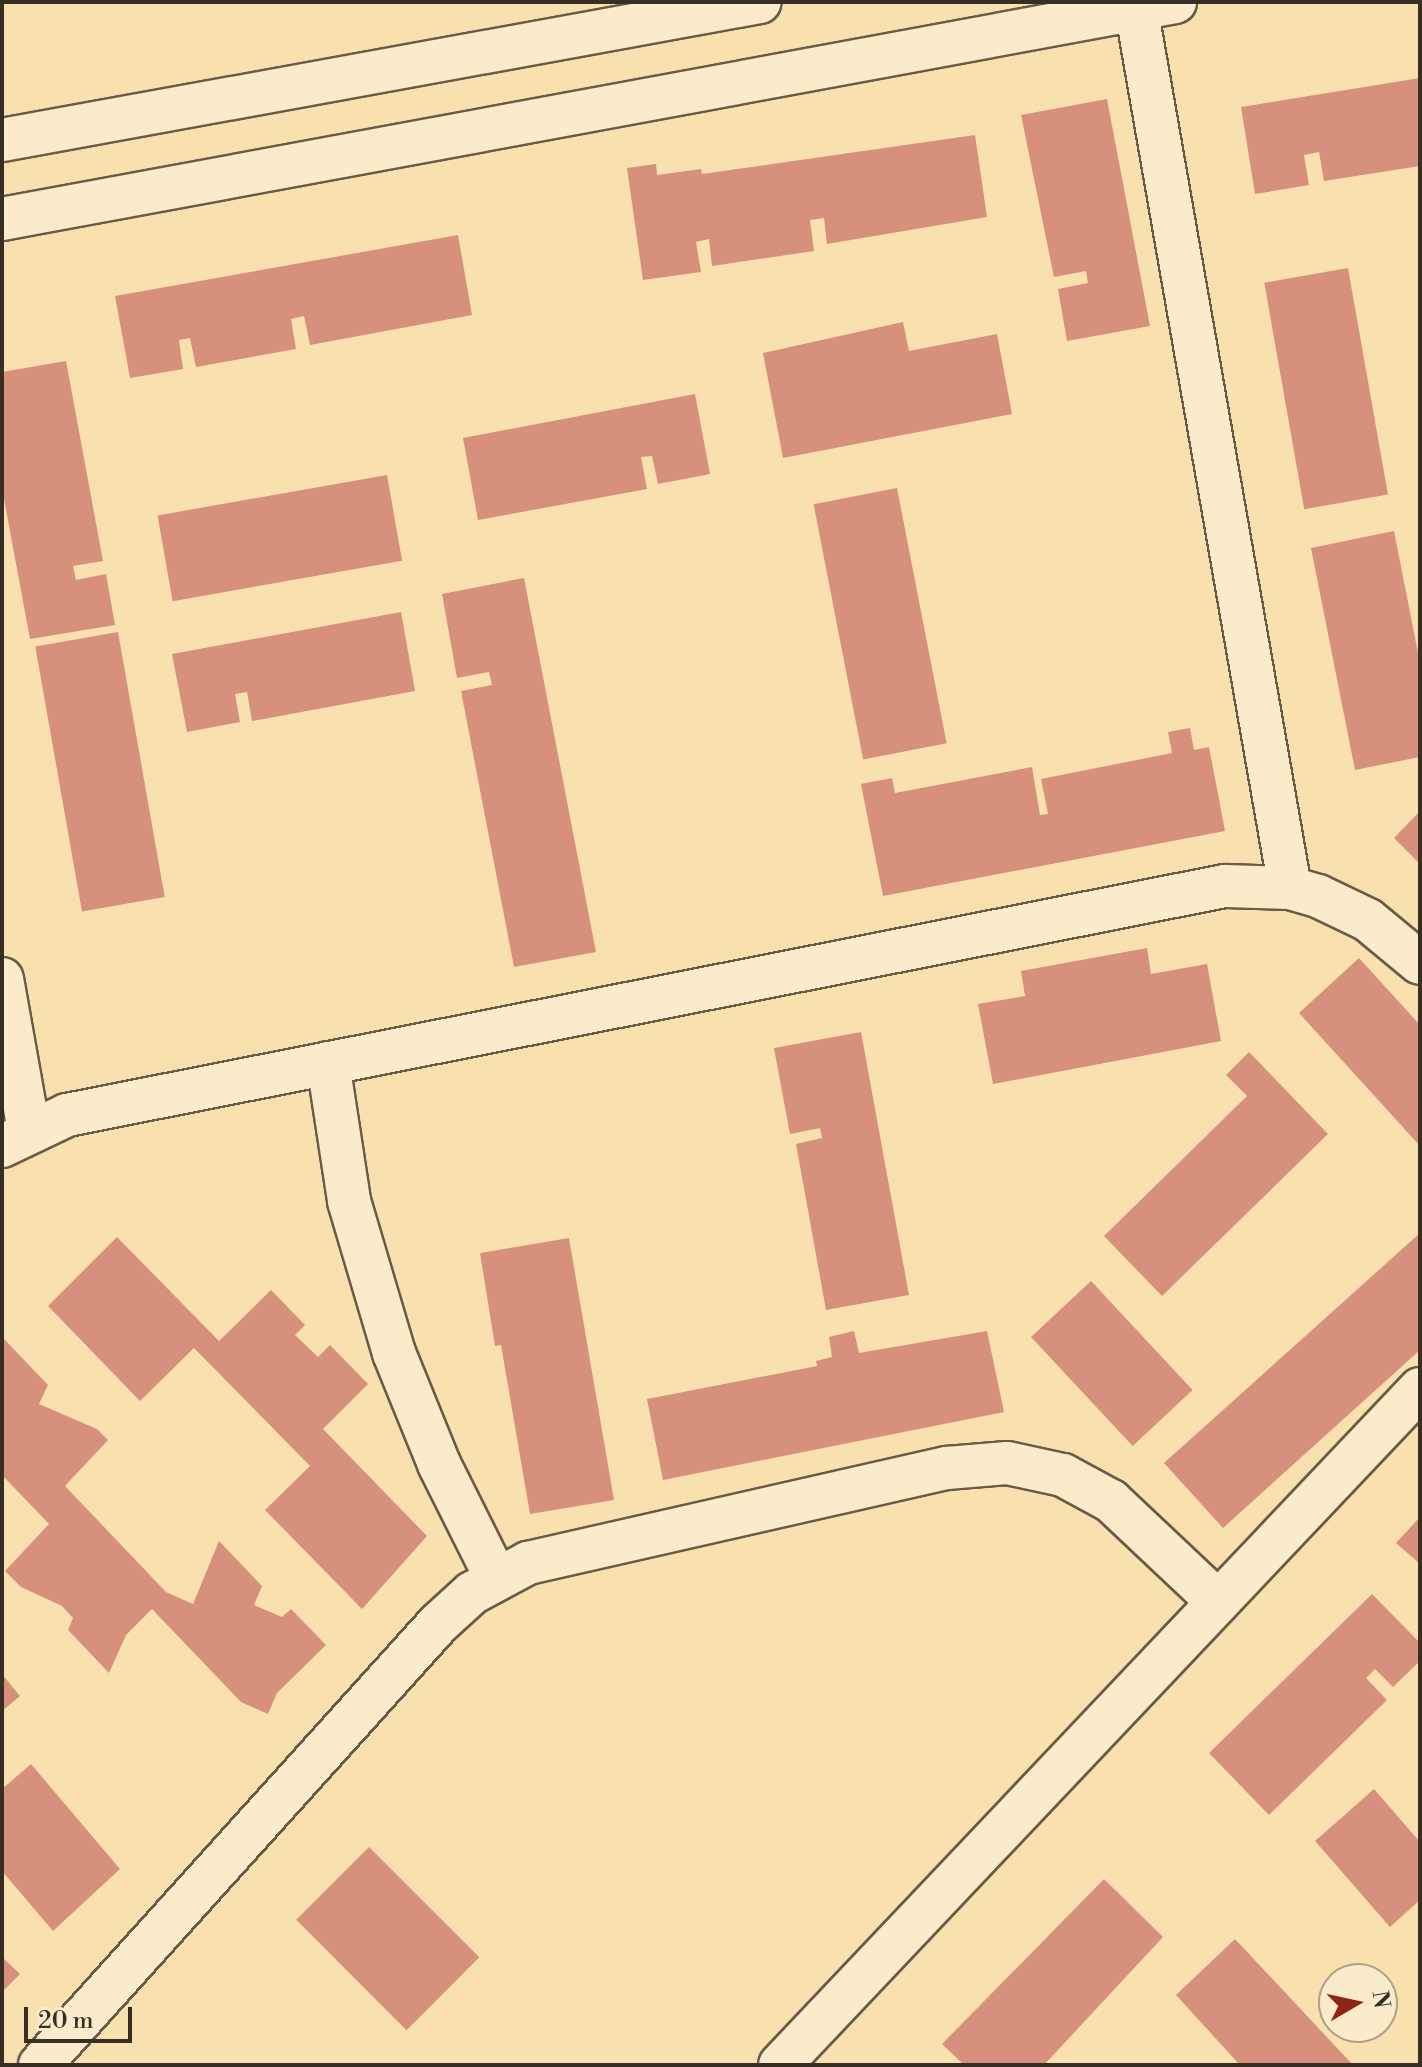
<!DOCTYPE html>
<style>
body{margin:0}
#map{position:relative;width:1422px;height:2067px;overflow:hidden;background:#f9e0af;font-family:"Libre Bodoni",serif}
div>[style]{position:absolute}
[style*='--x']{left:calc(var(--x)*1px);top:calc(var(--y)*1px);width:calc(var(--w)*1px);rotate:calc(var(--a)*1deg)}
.building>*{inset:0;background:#d6907c;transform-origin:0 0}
.roads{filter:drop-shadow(2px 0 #685b47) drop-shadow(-2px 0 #685b47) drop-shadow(0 2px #685b47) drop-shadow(0 -2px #685b47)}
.minor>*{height:42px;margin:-21px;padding:0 21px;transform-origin:21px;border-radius:21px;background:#fbebcb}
span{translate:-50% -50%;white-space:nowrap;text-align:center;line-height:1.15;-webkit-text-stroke:6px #fbebcb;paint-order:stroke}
.frame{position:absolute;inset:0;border:4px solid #372f24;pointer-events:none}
.north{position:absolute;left:1318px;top:1963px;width:80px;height:80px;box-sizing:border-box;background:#fbebcb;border:2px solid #ada088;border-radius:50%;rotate:81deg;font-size:22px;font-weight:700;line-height:32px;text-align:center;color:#372f24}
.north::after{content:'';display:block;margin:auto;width:28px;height:36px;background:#8f2418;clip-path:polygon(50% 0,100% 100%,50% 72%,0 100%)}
.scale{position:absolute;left:24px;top:2007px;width:108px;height:36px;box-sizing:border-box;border:4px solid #372f24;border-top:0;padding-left:10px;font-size:24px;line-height:28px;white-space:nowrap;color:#372f24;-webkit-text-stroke:6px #fbebcb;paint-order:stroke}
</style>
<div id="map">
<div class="building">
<div style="clip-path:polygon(1420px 78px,1420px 166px,1324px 181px,1319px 152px,1304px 155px,1309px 185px,1255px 194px,1241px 107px)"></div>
<div style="clip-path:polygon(1107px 99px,1150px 326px,1067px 341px,1058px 289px,1088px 283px,1086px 271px,1054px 277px,1021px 115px)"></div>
<div style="clip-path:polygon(975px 135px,987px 217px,827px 244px,824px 218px,810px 220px,814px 251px,712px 266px,709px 239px,696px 242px,701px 272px,643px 280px,627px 168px,656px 164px,657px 175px,701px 169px,702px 174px)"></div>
<div style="clip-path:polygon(458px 235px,472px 315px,310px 345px,304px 316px,291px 319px,296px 349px,196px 367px,190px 338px,179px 340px,183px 369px,130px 378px,115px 296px)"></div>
<div style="left:1348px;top:268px;width:230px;height:85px;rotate:80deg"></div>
<div style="clip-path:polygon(903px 322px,909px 351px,997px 334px,1012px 414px,783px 458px,763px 353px)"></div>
<div style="clip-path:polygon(66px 361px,103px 561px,73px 566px,76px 580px,106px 574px,115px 625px,30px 639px,2px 488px,2px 372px)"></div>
<div style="clip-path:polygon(695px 394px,710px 474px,658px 484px,652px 456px,641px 457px,647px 489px,478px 520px,463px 438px)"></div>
<div style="left:387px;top:475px;width:87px;height:233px;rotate:80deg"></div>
<div style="left:897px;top:488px;width:260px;height:85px;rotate:79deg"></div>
<div style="clip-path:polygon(1394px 531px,1420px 663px,1420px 757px,1355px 770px,1311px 548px)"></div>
<div style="clip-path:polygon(524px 578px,596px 952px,514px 967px,461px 691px,492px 685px,489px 672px,457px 678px,442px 594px)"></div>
<div style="clip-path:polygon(401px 612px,415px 691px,252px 721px,247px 692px,235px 694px,240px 722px,187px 732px,172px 654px)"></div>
<div style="left:118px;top:632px;width:269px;height:84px;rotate:80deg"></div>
<div style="clip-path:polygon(1190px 728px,1194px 750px,1209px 747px,1225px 831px,883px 896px,861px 784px,892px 778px,895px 793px,1032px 767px,1040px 815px,1048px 814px,1041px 779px,1172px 753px,1168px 732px)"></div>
<div style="clip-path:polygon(1420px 811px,1420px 864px,1394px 838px)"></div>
<div style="clip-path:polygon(1147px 948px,1151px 974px,1207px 964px,1221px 1041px,993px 1084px,978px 1004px,1025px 996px,1021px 971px)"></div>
<div style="clip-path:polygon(1359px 958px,1420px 1025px,1420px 1146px,1299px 1013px)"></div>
<div style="clip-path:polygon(861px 1032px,909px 1295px,826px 1310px,796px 1144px,822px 1138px,820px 1128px,790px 1134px,774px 1048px)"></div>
<div style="clip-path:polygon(1249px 1052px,1328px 1134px,1162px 1296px,1104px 1236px,1247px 1096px,1226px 1075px)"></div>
<div style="clip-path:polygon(1420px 1233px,1420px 1350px,1223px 1528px,1164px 1463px)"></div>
<div style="clip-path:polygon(117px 1237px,219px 1341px,271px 1290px,305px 1325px,295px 1335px,318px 1357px,330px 1345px,368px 1384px,323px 1429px,427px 1536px,362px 1609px,265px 1510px,310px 1466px,194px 1348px,140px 1401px,48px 1306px)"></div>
<div style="clip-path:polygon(569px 1238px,614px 1500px,530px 1514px,501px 1345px,495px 1346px,480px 1253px)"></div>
<div style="left:1091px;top:1281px;width:149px;height:82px;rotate:47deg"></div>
<div style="clip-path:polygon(854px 1331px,859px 1353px,987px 1331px,1004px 1412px,663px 1480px,647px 1399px,817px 1366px,816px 1361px,832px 1357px,829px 1337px)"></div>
<div style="clip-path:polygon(4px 1339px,48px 1385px,39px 1404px,97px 1429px,108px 1440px,65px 1486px,166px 1592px,193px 1604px,219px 1541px,262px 1586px,254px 1605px,282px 1617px,291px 1609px,326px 1645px,277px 1693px,268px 1714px,241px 1702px,152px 1609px,126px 1635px,109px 1673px,68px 1630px,73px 1618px,62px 1606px,21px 1587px,5px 1571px,49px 1524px,2px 1475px)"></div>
<div style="clip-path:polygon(1420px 1517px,1420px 1564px,1396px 1543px)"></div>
<div style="clip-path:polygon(1372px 1594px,1420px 1643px,1420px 1661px,1393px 1687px,1375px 1669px,1366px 1678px,1387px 1700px,1269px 1815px,1209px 1753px)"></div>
<div style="clip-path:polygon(2px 1674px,20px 1696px,2px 1711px)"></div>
<div style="clip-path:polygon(31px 1764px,120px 1869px,53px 1931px,2px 1871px,2px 1789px)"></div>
<div style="clip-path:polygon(1374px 1789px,1420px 1842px,1420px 1900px,1390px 1927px,1315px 1841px)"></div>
<div style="left:369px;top:1847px;width:156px;height:103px;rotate:45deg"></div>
<div style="clip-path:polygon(1104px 1879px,1163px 1937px,1044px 2065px,964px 2065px,942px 2044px)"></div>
<div style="clip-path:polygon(1235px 1939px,1353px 2065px,1240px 2065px,1176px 1995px)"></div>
<div style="clip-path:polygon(2px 1957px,20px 1974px,2px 1992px)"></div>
</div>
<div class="roads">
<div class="minor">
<div style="--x:1135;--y:2;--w:899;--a:80.08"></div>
<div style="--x:2;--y:140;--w:770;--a:-10.32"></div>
<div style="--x:2;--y:219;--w:1193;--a:-10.48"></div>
<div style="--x:2;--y:979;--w:154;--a:79.9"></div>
<div style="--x:328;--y:1063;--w:140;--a:81.3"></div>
<div style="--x:349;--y:1201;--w:159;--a:73.5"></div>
<div style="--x:394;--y:1353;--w:120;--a:67.9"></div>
<div style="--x:439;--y:1464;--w:127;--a:63.4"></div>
<div style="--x:2;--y:1146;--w:72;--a:-25.5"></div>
<div style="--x:67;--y:1115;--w:1180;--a:-11.19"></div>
<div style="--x:1225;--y:886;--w:65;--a:1.8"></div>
<div style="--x:1290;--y:888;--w:29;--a:16"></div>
<div style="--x:1318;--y:896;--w:55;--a:25.6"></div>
<div style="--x:1368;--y:920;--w:67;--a:39.6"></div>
<div style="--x:40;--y:2065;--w:594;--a:-47.93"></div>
<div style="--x:438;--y:1624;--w:46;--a:-42.4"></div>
<div style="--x:472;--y:1593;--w:64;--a:-28.2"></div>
<div style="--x:528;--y:1563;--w:430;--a:-12.8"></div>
<div style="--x:947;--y:1468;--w:60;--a:-4.8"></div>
<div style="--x:1007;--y:1463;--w:57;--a:12.1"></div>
<div style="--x:1063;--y:1475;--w:55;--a:28.4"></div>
<div style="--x:1111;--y:1501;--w:147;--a:43.3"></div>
<div style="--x:780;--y:2065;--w:931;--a:-46.57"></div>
</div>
</div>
<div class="frame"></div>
<div class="north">N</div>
<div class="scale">20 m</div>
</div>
